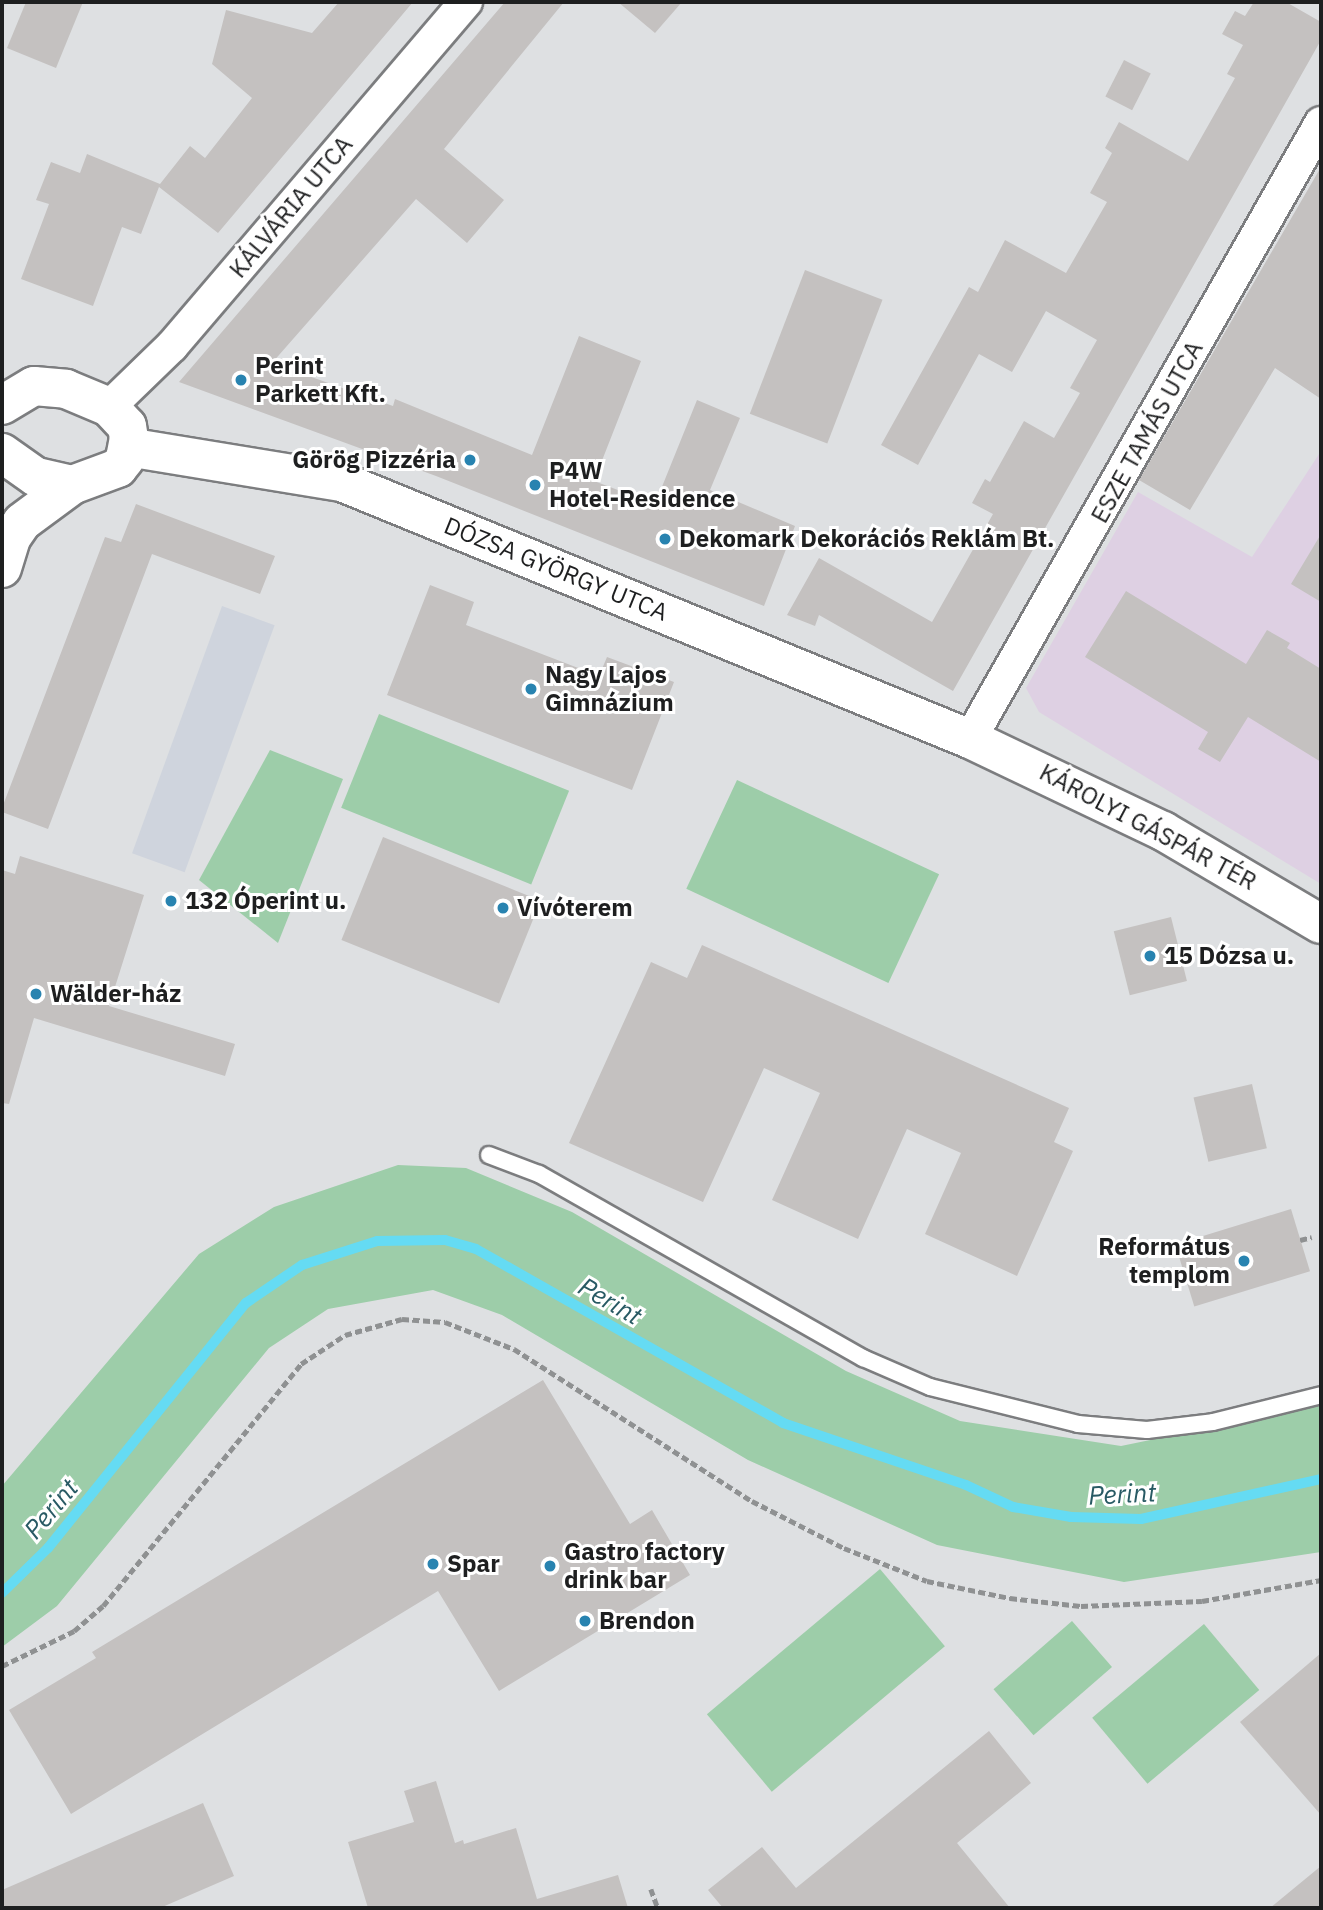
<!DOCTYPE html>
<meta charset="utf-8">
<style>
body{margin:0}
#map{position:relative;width:1323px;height:1910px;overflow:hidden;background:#dee0e2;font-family:"IBM Plex Sans",sans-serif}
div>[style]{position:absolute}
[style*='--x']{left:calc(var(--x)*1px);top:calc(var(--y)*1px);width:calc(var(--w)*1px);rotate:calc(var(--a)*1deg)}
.built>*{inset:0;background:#cfd4dd;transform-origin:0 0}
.education>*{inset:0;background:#ded0e3}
.green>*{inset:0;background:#9dcda9;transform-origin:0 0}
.stream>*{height:10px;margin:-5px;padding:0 5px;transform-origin:5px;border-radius:5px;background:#65dbf3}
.building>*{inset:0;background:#c4c1c0;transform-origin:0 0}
.path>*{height:4.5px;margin-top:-2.25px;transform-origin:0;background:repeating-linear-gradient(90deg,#8f9192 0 7px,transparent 0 10.5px)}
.roads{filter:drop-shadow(2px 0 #7c7d7f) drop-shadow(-2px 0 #7c7d7f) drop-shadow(0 2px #7c7d7f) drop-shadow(0 -2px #7c7d7f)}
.service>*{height:16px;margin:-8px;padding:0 8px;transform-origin:8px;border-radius:8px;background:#fff}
.minor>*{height:32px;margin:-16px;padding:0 16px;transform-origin:16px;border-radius:16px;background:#fff}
.tertiary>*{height:38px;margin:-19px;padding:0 19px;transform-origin:19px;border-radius:19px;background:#fff}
.dots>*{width:19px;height:19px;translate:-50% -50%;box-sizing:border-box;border:4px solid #fff;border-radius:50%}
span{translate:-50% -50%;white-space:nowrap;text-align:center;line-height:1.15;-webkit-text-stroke:6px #fff;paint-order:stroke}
.street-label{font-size:24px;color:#1e1f20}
.poi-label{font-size:24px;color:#1e1f20;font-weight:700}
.left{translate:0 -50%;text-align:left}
.right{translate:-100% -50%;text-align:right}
.water-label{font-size:26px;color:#285a64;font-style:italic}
.frame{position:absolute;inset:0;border:4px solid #1e1f20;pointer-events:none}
</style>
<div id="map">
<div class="built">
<div style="left:222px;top:606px;width:56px;height:263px;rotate:20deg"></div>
</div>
<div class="education">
<div style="clip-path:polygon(1321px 451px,1321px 884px,1039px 712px,1026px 688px,1138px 492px,1252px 557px)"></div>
</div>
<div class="green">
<div style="left:379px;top:714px;width:205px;height:101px;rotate:22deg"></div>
<div style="clip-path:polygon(270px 750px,343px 779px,278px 943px,199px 880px)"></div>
<div style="left:737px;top:780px;width:223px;height:120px;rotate:25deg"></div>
<div style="clip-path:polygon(398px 1165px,466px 1168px,572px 1212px,846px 1371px,960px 1421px,1121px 1446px,1321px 1405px,1321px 1552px,1124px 1582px,937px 1545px,748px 1460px,502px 1315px,433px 1290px,328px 1309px,269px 1348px,57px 1606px,2px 1647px,2px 1486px,199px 1254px,274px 1207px)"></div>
<div style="left:880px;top:1569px;width:101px;height:226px;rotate:50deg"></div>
<div style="left:1072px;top:1621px;width:61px;height:104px;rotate:49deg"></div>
<div style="left:1204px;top:1624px;width:86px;height:146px;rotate:50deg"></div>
</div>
<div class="stream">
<div style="--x:2;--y:1593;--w:64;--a:-44.4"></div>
<div style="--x:48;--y:1548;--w:315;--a:-51.1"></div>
<div style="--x:246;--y:1303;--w:68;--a:-34.2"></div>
<div style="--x:302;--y:1265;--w:79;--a:-17.7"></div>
<div style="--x:377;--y:1241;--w:68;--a:-0.8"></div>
<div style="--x:445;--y:1240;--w:32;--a:16"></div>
<div style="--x:476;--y:1249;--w:353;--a:29.5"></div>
<div style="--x:783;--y:1423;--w:193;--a:18.7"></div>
<div style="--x:966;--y:1485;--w:52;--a:25.1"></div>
<div style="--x:1013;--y:1507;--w:59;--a:9.8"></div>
<div style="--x:1071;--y:1517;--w:70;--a:1.6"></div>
<div style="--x:1141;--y:1519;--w:184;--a:-12.5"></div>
</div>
<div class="building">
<div style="clip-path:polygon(26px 2px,83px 2px,56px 68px,7px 48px)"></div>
<div style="clip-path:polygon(339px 2px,413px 2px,218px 233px,159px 187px,141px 234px,122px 227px,93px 306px,21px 279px,49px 204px,36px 200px,51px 162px,80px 173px,87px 154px,160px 184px,190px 146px,205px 158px,252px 98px,212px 64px,226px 10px,312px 33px)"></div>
<div style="clip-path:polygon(505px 2px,564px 2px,444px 149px,504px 200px,467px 243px,416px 199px,272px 363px,393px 406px,395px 399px,532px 455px,579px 336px,641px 361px,594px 481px,655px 504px,697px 400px,740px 418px,710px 490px,795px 526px,764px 606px,436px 476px,179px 382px)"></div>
<div style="clip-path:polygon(618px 2px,682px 2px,655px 33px)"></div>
<div style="clip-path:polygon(1254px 2px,1286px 2px,1321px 22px,1321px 40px,953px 691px,819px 615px,815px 626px,787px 615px,819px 558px,932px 622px,993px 514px,972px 503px,985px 479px,990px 482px,1024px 421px,1054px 438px,1080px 393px,1070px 388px,1097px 340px,1046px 311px,1012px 372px,979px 354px,918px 465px,881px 445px,969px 287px,978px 292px,1005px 240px,1066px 273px,1107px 202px,1090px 193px,1112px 153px,1105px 148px,1119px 122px,1188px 161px,1235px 78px,1227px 74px,1243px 45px,1222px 34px,1235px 11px,1245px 16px)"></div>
<div style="left:1124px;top:60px;width:30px;height:41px;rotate:27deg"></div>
<div style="clip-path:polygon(1321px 167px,1321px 399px,1275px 368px,1190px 510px,1139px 480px)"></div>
<div style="left:805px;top:270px;width:83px;height:154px;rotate:21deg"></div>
<div style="clip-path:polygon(136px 504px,275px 556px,260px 594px,152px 554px,48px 829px,2px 812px,2px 808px,105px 537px,121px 542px)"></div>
<div style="clip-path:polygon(1321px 534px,1321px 602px,1291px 584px)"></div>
<div style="clip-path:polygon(430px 585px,474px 602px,466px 625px,599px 676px,607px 657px,674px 682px,632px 790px,387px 695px)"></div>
<div style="clip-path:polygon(1126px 591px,1246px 664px,1267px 630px,1290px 643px,1287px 648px,1321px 669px,1321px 762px,1248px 717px,1220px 762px,1198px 749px,1208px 732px,1085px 657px)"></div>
<div style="left:383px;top:837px;width:170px;height:111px;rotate:22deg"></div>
<div style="clip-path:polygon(20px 856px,144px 895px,109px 1006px,235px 1044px,225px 1076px,34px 1018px,9px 1104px,2px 1103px,2px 870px,15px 874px)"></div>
<div style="left:1171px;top:917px;width:66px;height:59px;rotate:76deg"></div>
<div style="clip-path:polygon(702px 945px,1069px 1108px,1054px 1142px,1073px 1151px,1017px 1276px,925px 1234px,961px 1153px,907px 1129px,858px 1239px,772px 1200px,820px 1093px,764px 1068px,703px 1202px,569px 1143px,651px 962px,687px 978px)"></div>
<div style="left:1252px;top:1084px;width:66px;height:60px;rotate:77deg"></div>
<div style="left:1291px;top:1209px;width:65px;height:121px;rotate:73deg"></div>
<div style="clip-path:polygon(543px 1380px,630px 1524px,652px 1510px,690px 1575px,499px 1691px,438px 1591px,71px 1814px,9px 1710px,96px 1658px,92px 1652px)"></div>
<div style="clip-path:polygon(1321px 1653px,1321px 1815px,1240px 1722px)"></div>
<div style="clip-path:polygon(989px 1731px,1031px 1783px,957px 1843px,1010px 1908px,723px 1908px,708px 1890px,762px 1847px,796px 1888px)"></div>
<div style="clip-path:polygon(436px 1781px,455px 1843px,463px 1840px,464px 1844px,516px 1828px,537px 1899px,618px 1875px,628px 1908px,368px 1908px,348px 1842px,414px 1822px,404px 1791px)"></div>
<div style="clip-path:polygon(203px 1803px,234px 1876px,160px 1908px,2px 1908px,2px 1890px)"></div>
<div style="clip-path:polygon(1321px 1866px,1321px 1908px,1270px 1908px)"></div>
</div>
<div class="path">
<div style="--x:1300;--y:1240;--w:12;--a:-14"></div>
<div style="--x:2;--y:1666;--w:80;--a:-25.9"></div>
<div style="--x:74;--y:1631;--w:38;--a:-41"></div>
<div style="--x:103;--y:1606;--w:313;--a:-50.7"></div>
<div style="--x:301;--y:1364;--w:53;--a:-33.4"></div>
<div style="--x:345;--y:1335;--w:59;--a:-15.7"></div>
<div style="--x:402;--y:1319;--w:43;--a:4"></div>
<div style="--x:445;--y:1322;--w:74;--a:21.4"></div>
<div style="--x:514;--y:1349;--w:282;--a:32.6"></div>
<div style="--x:752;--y:1501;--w:103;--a:27.1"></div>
<div style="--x:844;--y:1548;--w:89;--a:21.7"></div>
<div style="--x:927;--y:1581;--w:85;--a:11.6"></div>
<div style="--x:1010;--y:1598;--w:71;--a:6.4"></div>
<div style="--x:1081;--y:1606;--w:121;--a:-2.4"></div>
<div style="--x:1202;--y:1601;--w:121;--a:-10"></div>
<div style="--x:651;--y:1889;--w:20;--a:70"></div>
</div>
<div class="roads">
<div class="service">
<div style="--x:489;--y:1155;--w:53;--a:20.8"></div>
<div style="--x:539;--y:1174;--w:373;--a:29.6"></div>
<div style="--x:863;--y:1358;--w:73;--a:23.4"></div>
<div style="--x:930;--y:1387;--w:153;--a:14"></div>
<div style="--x:1078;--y:1424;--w:69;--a:5"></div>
<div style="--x:1147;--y:1430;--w:66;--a:-6.9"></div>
<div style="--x:1213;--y:1422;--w:111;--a:-14"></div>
</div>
<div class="minor">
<div style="--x:109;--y:407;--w:88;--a:-44.1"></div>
<div style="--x:172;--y:346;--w:453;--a:-49.5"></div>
<div style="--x:970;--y:739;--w:709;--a:-60.33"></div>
</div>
<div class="tertiary">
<div style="--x:2;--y:405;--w:37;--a:-31"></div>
<div style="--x:34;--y:386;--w:32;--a:5"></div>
<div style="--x:66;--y:389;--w:47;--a:22.7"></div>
<div style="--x:109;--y:407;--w:26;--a:47"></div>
<div style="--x:127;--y:426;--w:12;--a:81"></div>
<div style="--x:129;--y:438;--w:21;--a:101"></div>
<div style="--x:125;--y:459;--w:11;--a:128"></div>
<div style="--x:118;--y:468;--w:49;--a:159.7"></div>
<div style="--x:72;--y:485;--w:37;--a:-167"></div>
<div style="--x:36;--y:477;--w:42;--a:-144.8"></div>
<div style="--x:128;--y:447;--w:217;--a:9.3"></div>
<div style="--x:342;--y:482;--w:679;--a:22.26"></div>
<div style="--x:970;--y:739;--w:214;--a:25.5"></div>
<div style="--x:1163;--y:831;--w:183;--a:30.5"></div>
<div style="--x:2;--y:568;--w:31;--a:-73"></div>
<div style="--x:11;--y:538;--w:19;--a:-55"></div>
<div style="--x:22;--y:522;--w:62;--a:-36.5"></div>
</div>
</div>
<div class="dots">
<div style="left:241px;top:380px;background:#2883b0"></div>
<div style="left:470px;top:460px;background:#2883b0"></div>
<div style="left:535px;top:485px;background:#2883b0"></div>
<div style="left:665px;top:539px;background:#2883b0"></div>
<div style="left:531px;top:689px;background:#2883b0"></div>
<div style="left:171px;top:901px;background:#2883b0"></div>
<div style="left:503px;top:908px;background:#2883b0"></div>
<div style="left:1150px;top:956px;background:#2883b0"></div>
<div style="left:36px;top:994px;background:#2883b0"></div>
<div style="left:1244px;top:1261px;background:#2883b0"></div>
<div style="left:433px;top:1564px;background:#2883b0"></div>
<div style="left:550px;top:1566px;background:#2883b0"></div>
<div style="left:585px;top:1621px;background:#2883b0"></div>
</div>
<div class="street-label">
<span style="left:291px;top:207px;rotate:-50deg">KÁLVÁRIA UTCA</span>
<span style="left:1147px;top:432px;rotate:-61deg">ESZE TAMÁS UTCA</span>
<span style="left:556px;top:569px;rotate:22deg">DÓZSA GYÖRGY UTCA</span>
<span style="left:1148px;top:827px;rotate:28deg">KÁROLYI GÁSPÁR TÉR</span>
</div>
<div class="poi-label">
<span class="left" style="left:255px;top:380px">Perint<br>Parkett Kft.</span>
<span class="right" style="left:456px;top:460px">Görög Pizzéria</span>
<span class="left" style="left:549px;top:485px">P4W<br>Hotel-Residence</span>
<span class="left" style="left:679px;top:539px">Dekomark Dekorációs Reklám Bt.</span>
<span class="left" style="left:545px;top:689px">Nagy Lajos<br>Gimnázium</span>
<span class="left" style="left:185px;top:901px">132 Óperint u.</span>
<span class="left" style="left:517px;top:908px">Vívóterem</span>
<span class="left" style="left:1164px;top:956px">15 Dózsa u.</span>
<span class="left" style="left:50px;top:994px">Wälder-ház</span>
<span class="right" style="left:1230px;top:1261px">Református<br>templom</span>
<span class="left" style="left:564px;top:1566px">Gastro factory<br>drink bar</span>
<span class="left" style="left:447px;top:1564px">Spar</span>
<span class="left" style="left:599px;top:1621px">Brendon</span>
</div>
<div class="water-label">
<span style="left:610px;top:1301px;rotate:30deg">Perint</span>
<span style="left:1122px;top:1494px;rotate:-3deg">Perint</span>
<span style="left:51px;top:1509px;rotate:-50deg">Perint</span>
</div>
<div class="frame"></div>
</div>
